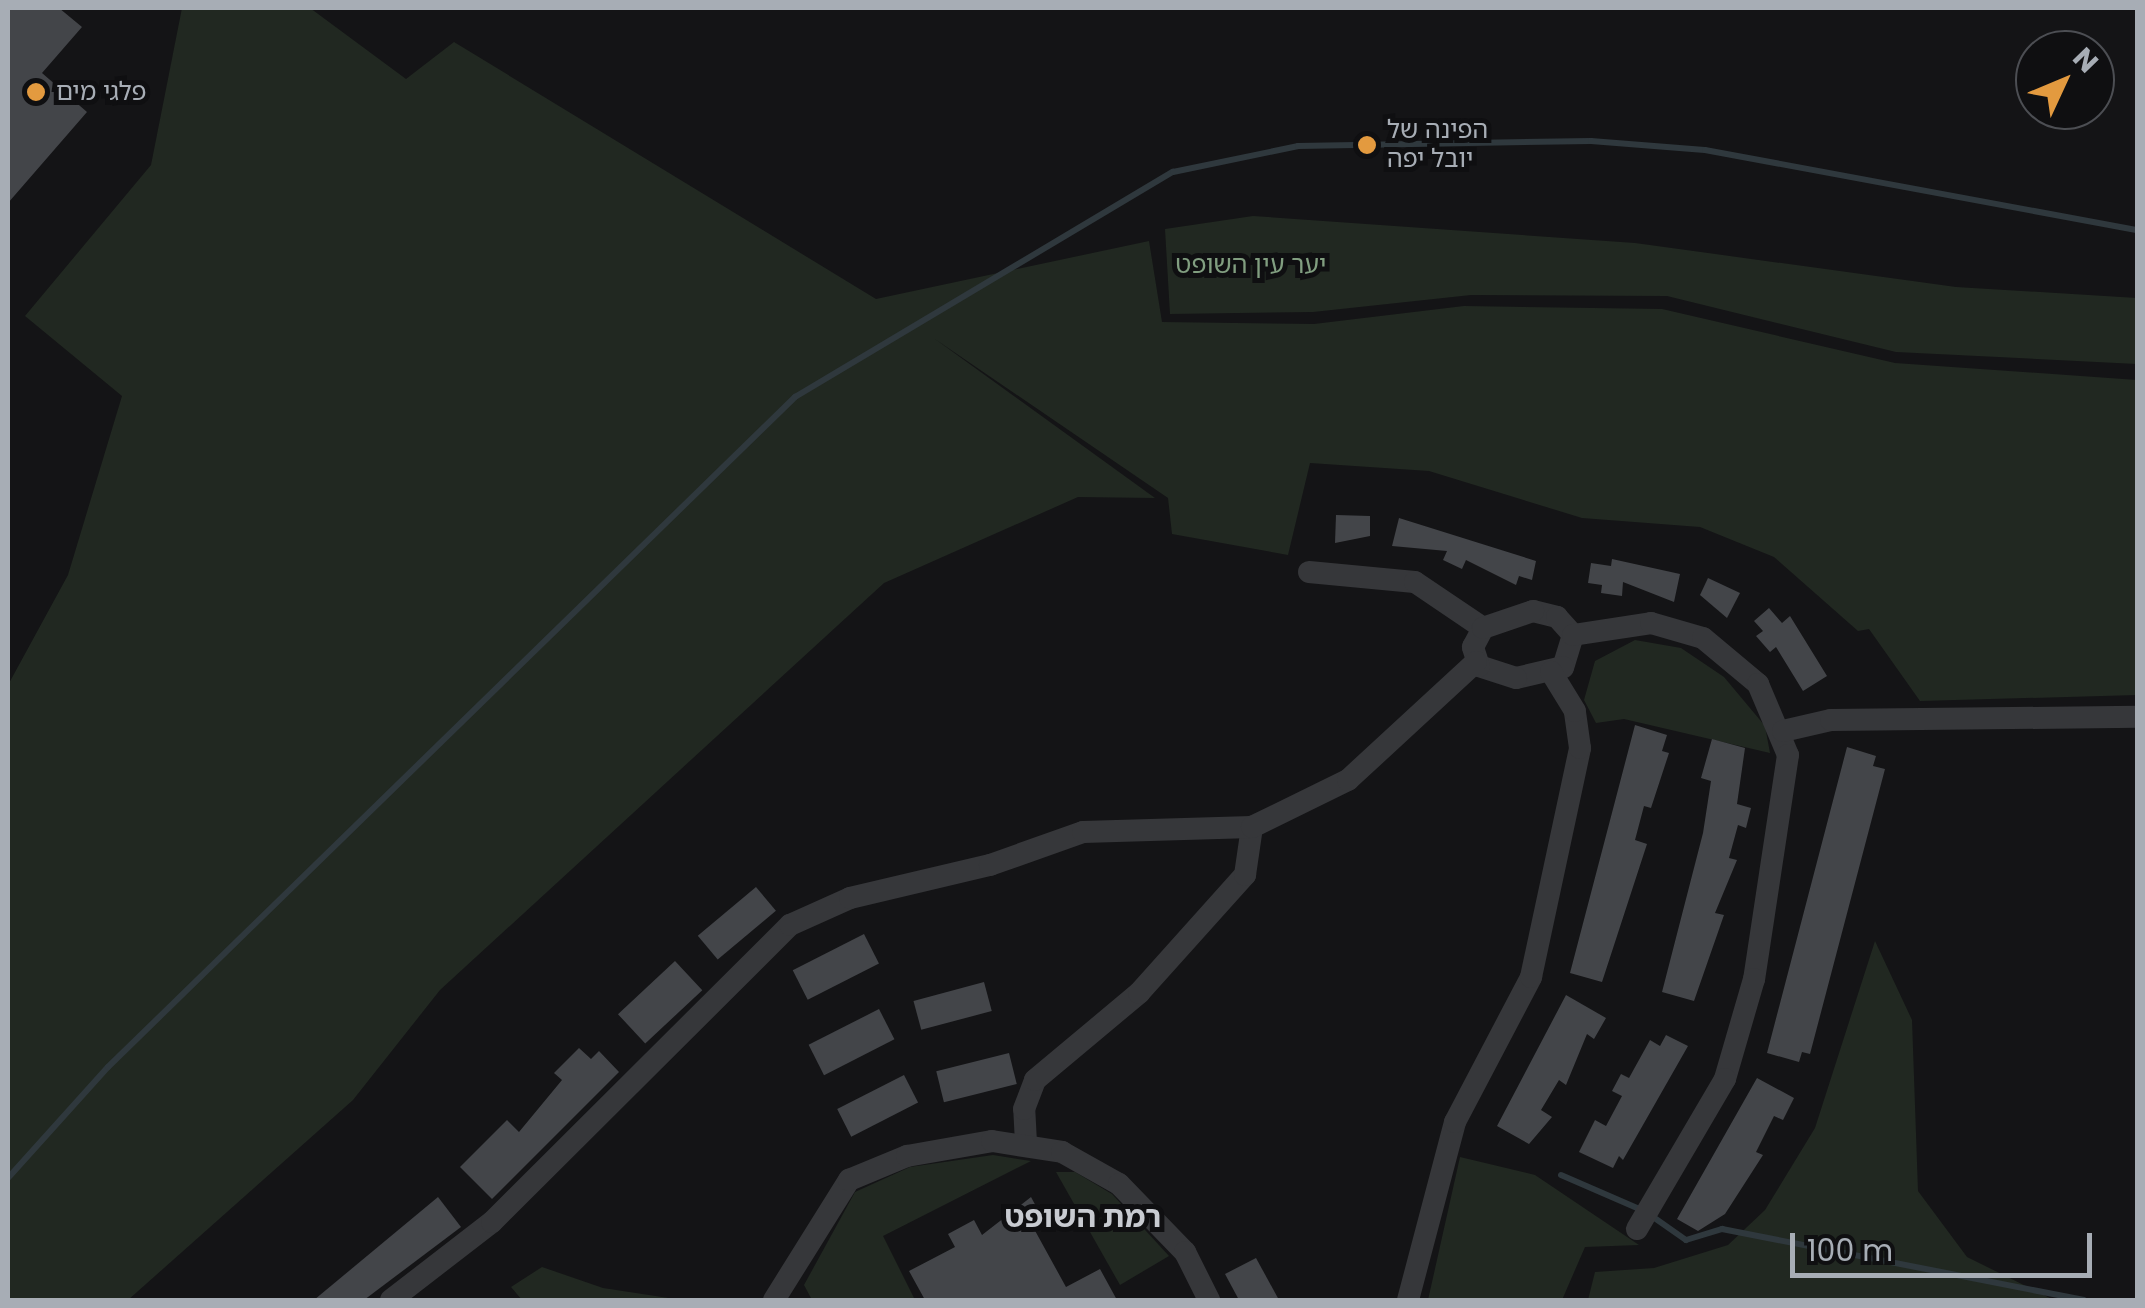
<!DOCTYPE html>
<meta charset="utf-8">
<style>
body{margin:0}
#map{position:relative;width:2145px;height:1308px;overflow:hidden;background:#141416;font-family:Poppins,"Noto Sans Hebrew",sans-serif}
div>[style]{position:absolute}
[style*='--x']{left:calc(var(--x)*1px);top:calc(var(--y)*1px);width:calc(var(--w)*1px);rotate:calc(var(--a)*1deg)}
.green>*{inset:0;background:#212821}
.stream>*{height:6px;margin:-3px;padding:0 3px;transform-origin:3px;border-radius:3px;background:#2f383d}
.building>*{inset:0;background:#434549;transform-origin:0 0}
.street>*{height:22px;margin:-11px;padding:0 11px;transform-origin:11px;border-radius:11px;background:#36373a}
.dots>*{width:28px;height:28px;translate:-50% -50%;box-sizing:border-box;border:5px solid #0f0f11;border-radius:50%}
span{translate:-50% -50%;white-space:nowrap;text-align:center;line-height:1.15;-webkit-text-stroke:10px #0f0f11;paint-order:stroke}
.poi-label{font-size:25px;color:#a7adb5}
.left{translate:0 -50%;text-align:left}
.park-label{font-size:25px;color:#819e80}
.quarter-label{font-size:30px;color:#c8cbd1;font-weight:700}
.frame{position:absolute;inset:0;border:10px solid #a7adb5;pointer-events:none}
.north{position:absolute;left:2015px;top:30px;width:100px;height:100px;box-sizing:border-box;background:#0f0f11;border:2px solid #4c4e53;border-radius:50%;rotate:46deg;font-size:28px;font-weight:700;line-height:40px;text-align:center;color:#a7adb5}
.north::after{content:'';display:block;margin:auto;width:35px;height:45px;background:#e39a3f;clip-path:polygon(50% 0,100% 100%,50% 72%,0 100%)}
.scale{position:absolute;left:1790px;top:1233px;width:302px;height:45px;box-sizing:border-box;border:5px solid #a7adb5;border-top:0;padding-left:12px;font-size:30px;line-height:35px;white-space:nowrap;color:#a7adb5;-webkit-text-stroke:8px #0f0f11;paint-order:stroke}
</style>
<div id="map">
<div class="green">
<div style="clip-path:polygon(182px 8px,310px 8px,406px 79px,454px 42px,876px 299px,1149px 241px,1162px 322px,1314px 324px,1464px 306px,1662px 309px,1895px 363px,2137px 380px,2137px 695px,1920px 701px,1869px 629px,1858px 631px,1774px 557px,1700px 527px,1582px 518px,1429px 471px,1310px 463px,1288px 555px,1172px 534px,1168px 498px,935px 339px,1155px 498px,1078px 497px,884px 583px,440px 990px,353px 1100px,128px 1300px,8px 1300px,8px 685px,68px 575px,122px 396px,25px 316px,151px 165px)"></div>
<div style="clip-path:polygon(1253px 216px,1635px 243px,1956px 287px,2137px 298px,2137px 364px,1896px 352px,1667px 296px,1471px 295px,1313px 312px,1170px 314px,1165px 229px)"></div>
<div style="clip-path:polygon(1635px 640px,1681px 648px,1724px 677px,1765px 726px,1770px 753px,1624px 719px,1596px 723px,1584px 700px,1595px 661px)"></div>
<div style="clip-path:polygon(1875px 941px,1912px 1020px,1918px 1191px,1967px 1257px,2054px 1300px,1588px 1300px,1595px 1272px,1654px 1268px,1728px 1245px,1765px 1210px,1815px 1128px)"></div>
<div style="clip-path:polygon(993px 1155px,1031px 1161px,883px 1236px,915px 1300px,812px 1300px,804px 1285px,855px 1192px,910px 1167px)"></div>
<div style="clip-path:polygon(1460px 1157px,1535px 1175px,1639px 1245px,1585px 1247px,1562px 1300px,1428px 1300px)"></div>
<div style="clip-path:polygon(1056px 1172px,1075px 1172px,1112px 1194px,1169px 1256px,1120px 1285px)"></div>
<div style="clip-path:polygon(542px 1267px,603px 1288px,675px 1299px,522px 1300px,511px 1287px)"></div>
</div>
<div class="stream">
<div style="--x:1561;--y:1175;--w:93;--a:23.5"></div>
<div style="--x:1646;--y:1212;--w:49;--a:35"></div>
<div style="--x:1686;--y:1240;--w:38;--a:-17"></div>
<div style="--x:1722;--y:1229;--w:369;--a:11.1"></div>
<div style="--x:8;--y:1178;--w:149;--a:-48"></div>
<div style="--x:108;--y:1067;--w:960;--a:-44.28"></div>
<div style="--x:795;--y:397;--w:440;--a:-30.8"></div>
<div style="--x:1173;--y:172;--w:128;--a:-11.7"></div>
<div style="--x:1298;--y:146;--w:293;--a:-1"></div>
<div style="--x:1591;--y:141;--w:114;--a:4.5"></div>
<div style="--x:1705;--y:150;--w:440;--a:10.5"></div>
</div>
<div class="building">
<div style="clip-path:polygon(8px 8px,59px 8px,82px 27px,42px 73px,87px 112px,8px 203px)"></div>
<div style="clip-path:polygon(1336px 515px,1370px 516px,1370px 536px,1335px 543px)"></div>
<div style="clip-path:polygon(1399px 518px,1536px 561px,1532px 580px,1519px 576px,1516px 585px,1466px 560px,1462px 569px,1443px 560px,1447px 551px,1392px 546px)"></div>
<div style="clip-path:polygon(1612px 559px,1680px 574px,1674px 602px,1623px 582px,1622px 596px,1601px 593px,1602px 585px,1588px 583px,1591px 563px,1611px 566px)"></div>
<div style="clip-path:polygon(1708px 578px,1740px 593px,1727px 618px,1700px 595px)"></div>
<div style="clip-path:polygon(1769px 608px,1782px 623px,1790px 616px,1827px 676px,1803px 691px,1776px 647px,1770px 652px,1756px 636px,1763px 631px,1754px 621px)"></div>
<div style="clip-path:polygon(1635px 725px,1667px 735px,1662px 751px,1669px 753px,1651px 808px,1644px 806px,1635px 840px,1647px 844px,1602px 982px,1570px 973px)"></div>
<div style="clip-path:polygon(1712px 739px,1745px 748px,1737px 804px,1751px 808px,1746px 828px,1738px 825px,1729px 858px,1737px 860px,1715px 913px,1724px 915px,1694px 1001px,1662px 992px,1703px 833px,1711px 781px,1701px 778px)"></div>
<div style="clip-path:polygon(1847px 747px,1876px 756px,1873px 766px,1885px 769px,1810px 1054px,1802px 1052px,1799px 1062px,1767px 1053px)"></div>
<div style="left:756px;top:887px;width:31px;height:76px;rotate:50deg"></div>
<div style="left:864px;top:934px;width:33px;height:80px;rotate:63deg"></div>
<div style="left:675px;top:961px;width:40px;height:78px;rotate:47deg"></div>
<div style="left:984px;top:982px;width:30px;height:73px;rotate:75deg"></div>
<div style="clip-path:polygon(1566px 995px,1606px 1018px,1594px 1039px,1587px 1034px,1566px 1085px,1559px 1080px,1541px 1110px,1552px 1117px,1529px 1144px,1497px 1126px)"></div>
<div style="left:879px;top:1009px;width:34px;height:79px;rotate:63deg"></div>
<div style="clip-path:polygon(1666px 1035px,1688px 1046px,1623px 1160px,1619px 1156px,1613px 1168px,1579px 1152px,1595px 1120px,1606px 1126px,1622px 1096px,1612px 1091px,1621px 1074px,1629px 1078px,1650px 1040px,1660px 1046px)"></div>
<div style="clip-path:polygon(579px 1048px,591px 1059px,599px 1051px,619px 1072px,492px 1199px,460px 1167px,507px 1120px,519px 1132px,562px 1080px,554px 1073px)"></div>
<div style="left:1009px;top:1053px;width:32px;height:75px;rotate:76deg"></div>
<div style="left:904px;top:1075px;width:31px;height:75px;rotate:63deg"></div>
<div style="clip-path:polygon(1757px 1078px,1794px 1098px,1783px 1120px,1774px 1116px,1756px 1152px,1763px 1155px,1725px 1214px,1698px 1231px,1677px 1219px)"></div>
<div style="clip-path:polygon(438px 1197px,461px 1227px,364px 1300px,314px 1300px)"></div>
<div style="clip-path:polygon(1031px 1197px,1044px 1221px,1033px 1227px,1066px 1287px,1100px 1269px,1117px 1300px,925px 1300px,909px 1271px,955px 1247px,948px 1234px,974px 1220px,982px 1235px)"></div>
<div style="clip-path:polygon(1256px 1258px,1279px 1300px,1239px 1300px,1225px 1274px)"></div>
</div>
<div class="street">
<div style="--x:1309;--y:572;--w:106;--a:5.4"></div>
<div style="--x:1415;--y:582;--w:82;--a:34.1"></div>
<div style="--x:1533;--y:611;--w:25;--a:14"></div>
<div style="--x:1557;--y:617;--w:24;--a:48"></div>
<div style="--x:1573;--y:635;--w:34;--a:107"></div>
<div style="--x:1563;--y:667;--w:48;--a:166.8"></div>
<div style="--x:1516;--y:678;--w:39;--a:-162"></div>
<div style="--x:1479;--y:666;--w:20;--a:-108"></div>
<div style="--x:1473;--y:647;--w:21;--a:-62"></div>
<div style="--x:1483;--y:628;--w:53;--a:-18.8"></div>
<div style="--x:1573;--y:635;--w:79;--a:-8.7"></div>
<div style="--x:1651;--y:623;--w:54;--a:16.1"></div>
<div style="--x:1703;--y:638;--w:72;--a:39.9"></div>
<div style="--x:1758;--y:684;--w:77;--a:67.1"></div>
<div style="--x:1788;--y:755;--w:227;--a:98.6"></div>
<div style="--x:1754;--y:979;--w:104;--a:106.2"></div>
<div style="--x:1725;--y:1079;--w:174;--a:120.4"></div>
<div style="--x:1783;--y:731;--w:49;--a:-12.9"></div>
<div style="--x:1831;--y:720;--w:307;--a:-0.6"></div>
<div style="--x:1026;--y:1143;--w:34;--a:-93"></div>
<div style="--x:1024;--y:1109;--w:31;--a:-69"></div>
<div style="--x:1035;--y:1080;--w:136;--a:-39.9"></div>
<div style="--x:1139;--y:993;--w:159;--a:-48.1"></div>
<div style="--x:1245;--y:875;--w:49;--a:-81.7"></div>
<div style="--x:391;--y:1300;--w:128;--a:-37.7"></div>
<div style="--x:492;--y:1222;--w:421;--a:-44.9"></div>
<div style="--x:790;--y:925;--w:66;--a:-24.2"></div>
<div style="--x:850;--y:898;--w:144;--a:-13.3"></div>
<div style="--x:990;--y:865;--w:99;--a:-19.5"></div>
<div style="--x:1083;--y:832;--w:169;--a:-1.7"></div>
<div style="--x:1252;--y:827;--w:107;--a:-26.1"></div>
<div style="--x:1348;--y:780;--w:174;--a:-42.7"></div>
<div style="--x:774;--y:1300;--w:142;--a:-58"></div>
<div style="--x:849;--y:1180;--w:63;--a:-22.5"></div>
<div style="--x:907;--y:1156;--w:86;--a:-10"></div>
<div style="--x:992;--y:1141;--w:71;--a:8.9"></div>
<div style="--x:1062;--y:1152;--w:65;--a:29.3"></div>
<div style="--x:1119;--y:1184;--w:95;--a:45.9"></div>
<div style="--x:1185;--y:1252;--w:54;--a:63.4"></div>
<div style="--x:1408;--y:1300;--w:184;--a:-75.2"></div>
<div style="--x:1455;--y:1122;--w:164;--a:-62.3"></div>
<div style="--x:1531;--y:977;--w:234;--a:-77.9"></div>
<div style="--x:1580;--y:748;--w:37;--a:-98"></div>
<div style="--x:1575;--y:711;--w:46;--a:-121.6"></div>
</div>
<div class="dots">
<div style="left:36px;top:92px;background:#e39a3f"></div>
<div style="left:1367px;top:145px;background:#e39a3f"></div>
</div>
<div class="poi-label">
<span class="left" style="left:56px;top:92px">פלגי מים</span>
<span class="left" style="left:1387px;top:145px">הפינה של<br>יובל יפה</span>
</div>
<div class="park-label">
<span style="left:1251px;top:265px">יער עין השופט</span>
</div>
<div class="quarter-label">
<span style="left:1083px;top:1217px">רמת השופט</span>
</div>
<div class="frame"></div>
<div class="north">N</div>
<div class="scale">100 m</div>
</div>
